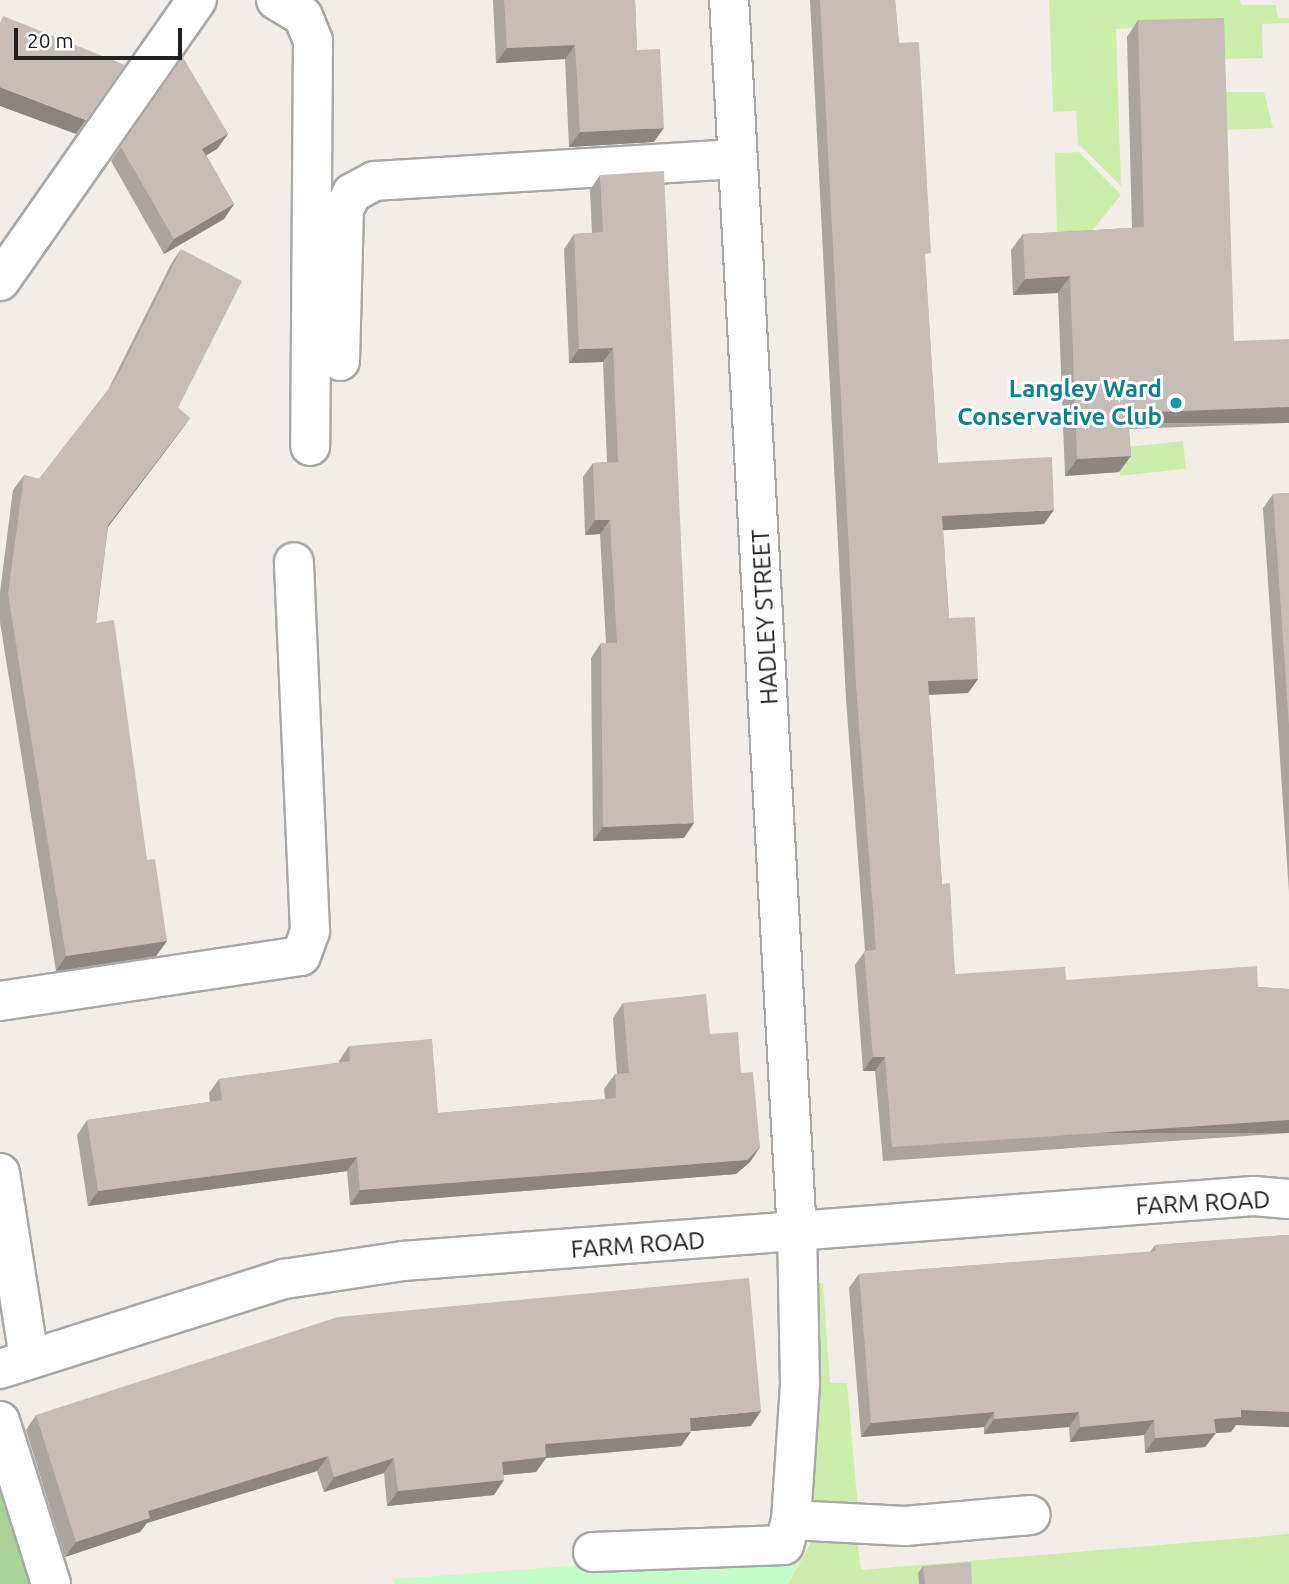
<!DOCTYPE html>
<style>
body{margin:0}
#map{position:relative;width:1289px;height:1584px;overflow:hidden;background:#f2eee7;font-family:Ubuntu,sans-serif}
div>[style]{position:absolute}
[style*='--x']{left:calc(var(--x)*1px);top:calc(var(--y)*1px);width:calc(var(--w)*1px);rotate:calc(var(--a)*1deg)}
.grass>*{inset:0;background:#cdeeab;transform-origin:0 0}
.forest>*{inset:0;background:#abd399}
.park>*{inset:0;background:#c3fdc7}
.roads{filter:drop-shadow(2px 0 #a8a8a8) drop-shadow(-2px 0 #a8a8a8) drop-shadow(0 2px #a8a8a8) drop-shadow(0 -2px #a8a8a8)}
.minor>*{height:38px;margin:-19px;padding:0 19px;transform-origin:19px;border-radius:19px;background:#fff}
.wall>*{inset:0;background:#aba39d}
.shaded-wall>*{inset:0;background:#8b847f;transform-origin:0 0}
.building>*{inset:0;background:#c7bdb6}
.dots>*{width:19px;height:19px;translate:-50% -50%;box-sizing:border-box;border:4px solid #fff;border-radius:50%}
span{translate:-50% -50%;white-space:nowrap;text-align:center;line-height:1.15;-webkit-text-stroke:6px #fff;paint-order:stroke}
.culture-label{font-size:24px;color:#0d838f;font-weight:700}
.right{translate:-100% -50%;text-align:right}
.street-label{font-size:24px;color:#212121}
.scale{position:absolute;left:14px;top:28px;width:168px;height:32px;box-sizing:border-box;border:4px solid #212121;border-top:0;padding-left:9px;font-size:21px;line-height:24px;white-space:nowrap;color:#212121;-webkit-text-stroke:5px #fff;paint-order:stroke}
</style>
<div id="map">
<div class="grass">
<div style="clip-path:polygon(1049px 0,1240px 0,1241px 5px,1276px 5px,1278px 18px,1289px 18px,1289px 23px,1262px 24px,1263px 58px,1221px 59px,1219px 22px,1116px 29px,1121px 186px,1078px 144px,1076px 111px,1053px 112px)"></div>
<div style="clip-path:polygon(1204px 92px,1264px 92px,1273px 128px,1224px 130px)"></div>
<div style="clip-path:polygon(1079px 152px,1121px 195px,1083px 242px,1057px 242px,1055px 153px)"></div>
<div style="left:1183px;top:441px;width:28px;height:66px;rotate:84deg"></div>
<div style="clip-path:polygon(823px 1283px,830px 1383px,847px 1383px,858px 1508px,815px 1503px,812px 1490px,807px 1284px)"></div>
<div style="clip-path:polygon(1289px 1534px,1289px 1584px,788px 1584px,812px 1540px,857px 1537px,861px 1570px)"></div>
</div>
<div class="forest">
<div style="clip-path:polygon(0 1472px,37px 1584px,0 1584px)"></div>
</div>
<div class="park">
<div style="clip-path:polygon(583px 1565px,764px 1564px,797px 1565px,788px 1584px,395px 1584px,394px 1579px)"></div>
</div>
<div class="roads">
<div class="minor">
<div style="--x:276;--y:0;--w:31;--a:31"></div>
<div style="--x:303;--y:16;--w:27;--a:68"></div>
<div style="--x:313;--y:41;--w:405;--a:90.4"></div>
<div style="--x:0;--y:281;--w:343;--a:-55"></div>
<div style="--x:340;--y:361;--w:152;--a:-88.5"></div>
<div style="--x:344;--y:209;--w:18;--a:-63"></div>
<div style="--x:352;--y:193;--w:26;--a:-28"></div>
<div style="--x:375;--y:181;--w:363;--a:-3.5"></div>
<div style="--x:0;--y:1001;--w:304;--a:-8.5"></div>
<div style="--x:301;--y:956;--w:27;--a:-70"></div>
<div style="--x:310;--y:931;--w:369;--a:-92.5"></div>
<div style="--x:0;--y:1173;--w:188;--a:81.1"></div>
<div style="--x:0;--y:1369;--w:298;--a:-17.6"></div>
<div style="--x:284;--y:1279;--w:120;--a:-8.6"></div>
<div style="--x:403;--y:1261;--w:853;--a:-4.37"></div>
<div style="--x:1254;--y:1196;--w:35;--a:5"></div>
<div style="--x:0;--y:1421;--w:171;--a:72.6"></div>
<div style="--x:791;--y:1520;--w:114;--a:3"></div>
<div style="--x:905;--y:1526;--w:126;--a:-5"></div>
<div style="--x:593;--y:1552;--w:191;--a:-2.1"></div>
<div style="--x:784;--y:1545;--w:26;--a:-74"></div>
<div style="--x:791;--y:1520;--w:136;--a:-86.2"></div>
<div style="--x:800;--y:1384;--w:150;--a:-91.1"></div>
<div style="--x:797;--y:1234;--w:1236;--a:-93.15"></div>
</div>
</div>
<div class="wall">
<div style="clip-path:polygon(493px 0,635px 0,637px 50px,654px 142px,569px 147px,565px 59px,496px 63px)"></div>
<div style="clip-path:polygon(810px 0,895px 0,899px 43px,925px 261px,938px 463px,1044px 524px,943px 530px,949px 618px,978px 679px,968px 693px,929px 695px,942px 884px,955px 974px,1066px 980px,1258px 987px,1289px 989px,1289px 1133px,883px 1161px,875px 1071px,863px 1071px,855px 965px,865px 951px,846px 699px)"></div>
<div style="clip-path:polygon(1138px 20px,1234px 341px,1289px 423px,1129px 429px,1131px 456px,1119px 472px,1065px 476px,1058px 293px,1013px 295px,1011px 250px,1023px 234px,1132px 228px,1127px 37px)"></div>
<div style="clip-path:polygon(183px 58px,228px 134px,217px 149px,206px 155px,234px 204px,224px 219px,164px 254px,111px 161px)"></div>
<div style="clip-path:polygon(600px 175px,684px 838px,593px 841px,591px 658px,601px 643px,606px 643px,600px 534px,585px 535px,583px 477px,593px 463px,607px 462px,603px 362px,569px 363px,564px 249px,574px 234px,592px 233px,590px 190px)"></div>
<div style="clip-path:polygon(181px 249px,178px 408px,190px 418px,108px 527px,96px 623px,147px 860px,167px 941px,156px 956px,56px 971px,0 622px,0 592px,13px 490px,24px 475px,39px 479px,108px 390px,171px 264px)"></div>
<div style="clip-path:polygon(1289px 493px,1289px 892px,1263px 508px,1273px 494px)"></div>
<div style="clip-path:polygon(623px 1003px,710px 1034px,741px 1073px,760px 1147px,750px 1162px,736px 1174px,350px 1205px,347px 1171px,88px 1206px,77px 1135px,87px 1120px,210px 1102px,209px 1093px,219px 1079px,339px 1063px,339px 1061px,349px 1046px,438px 1113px,605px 1099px,604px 1089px,615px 1074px,617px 1074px,613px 1018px)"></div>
<div style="clip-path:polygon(1289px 1235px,1289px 1427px,1236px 1425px,1231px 1432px,1216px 1433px,1205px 1447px,1145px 1453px,1144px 1435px,1070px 1442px,1069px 1427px,984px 1434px,984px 1427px,861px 1437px,849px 1288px,859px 1274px,1150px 1252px,1155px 1245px)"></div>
<div style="clip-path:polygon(36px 1415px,751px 1426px,691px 1431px,681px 1446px,546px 1458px,536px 1472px,504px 1475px,494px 1495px,387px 1506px,384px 1473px,324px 1492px,317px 1471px,147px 1523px,140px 1532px,65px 1557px,26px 1430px)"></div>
<div style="clip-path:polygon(923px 1566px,972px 1584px,919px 1584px,918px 1573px)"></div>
</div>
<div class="shaded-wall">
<div style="clip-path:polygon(575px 45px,565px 59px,496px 63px,507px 48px)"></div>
<div style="clip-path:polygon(0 87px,86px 120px,76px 134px,0 106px)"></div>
<div style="clip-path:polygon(664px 128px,654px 142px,569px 147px,580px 132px)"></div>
<div style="clip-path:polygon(228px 134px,217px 149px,192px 164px,202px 149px)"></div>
<div style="clip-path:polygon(234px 204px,224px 219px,164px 254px,174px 239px)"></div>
<div style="clip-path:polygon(1070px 276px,1058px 293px,1013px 295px,1025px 279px)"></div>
<div style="clip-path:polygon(613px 348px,603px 362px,569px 363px,579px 349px)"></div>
<div style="left:1289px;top:407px;width:16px;height:162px;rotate:90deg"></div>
<div style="clip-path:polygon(190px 418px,180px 432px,98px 540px,108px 525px)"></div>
<div style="clip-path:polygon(1131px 456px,1119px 472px,1065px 476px,1077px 459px)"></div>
<div style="clip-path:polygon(1054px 510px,1044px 524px,932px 531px,942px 516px)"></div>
<div style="clip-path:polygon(595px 520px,610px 520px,600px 534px,585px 535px)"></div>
<div style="clip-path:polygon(978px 679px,968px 693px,918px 695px,928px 681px)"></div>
<div style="clip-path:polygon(694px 823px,684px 838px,593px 841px,603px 827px)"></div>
<div style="clip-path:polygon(167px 941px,156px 956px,56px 971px,66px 956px)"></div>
<div style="clip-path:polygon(873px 1057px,885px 1057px,875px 1071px,863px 1071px)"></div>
<div style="left:1289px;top:1120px;width:13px;height:398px;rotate:90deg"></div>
<div style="clip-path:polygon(760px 1147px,750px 1162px,736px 1174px,350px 1205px,360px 1190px)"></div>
<div style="clip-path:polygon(357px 1157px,347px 1171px,88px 1206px,98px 1191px)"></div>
<div style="clip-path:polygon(1241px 1410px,1289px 1412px,1289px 1427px,1236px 1425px,1231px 1432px,1204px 1434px,1214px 1419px)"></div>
<div style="clip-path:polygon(761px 1411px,751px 1426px,680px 1432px,690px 1418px)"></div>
<div style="clip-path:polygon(994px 1412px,984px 1427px,861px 1437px,871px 1423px)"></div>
<div style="clip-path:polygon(1079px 1412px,1069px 1427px,984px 1434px,994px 1419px)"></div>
<div style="clip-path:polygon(1154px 1420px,1144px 1435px,1070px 1442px,1080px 1427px)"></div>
<div style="clip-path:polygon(691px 1432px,681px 1446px,546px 1458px,536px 1472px,492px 1476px,502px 1462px,545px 1444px)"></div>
<div style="clip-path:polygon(1216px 1433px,1205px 1447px,1145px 1453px,1155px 1438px)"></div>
<div style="clip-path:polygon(328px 1456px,317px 1471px,147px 1523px,140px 1532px,65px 1557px,76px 1542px,148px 1511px)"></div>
<div style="clip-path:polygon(394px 1458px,384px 1473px,324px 1492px,334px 1477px)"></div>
<div style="clip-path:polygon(504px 1480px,494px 1495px,387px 1506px,398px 1491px)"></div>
</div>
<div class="building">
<div style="clip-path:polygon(504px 0,635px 0,637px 50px,660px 49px,664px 128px,580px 132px,575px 45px,507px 48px)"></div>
<div style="clip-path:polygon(820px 0,895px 0,899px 43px,919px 42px,931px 253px,925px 254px,938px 463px,1052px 457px,1054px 510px,942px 516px,949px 618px,975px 617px,978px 679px,928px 681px,942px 884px,950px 883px,955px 974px,1065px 967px,1066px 980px,1257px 966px,1258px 987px,1289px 989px,1289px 1120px,892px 1147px,885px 1057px,873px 1057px,864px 951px,876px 950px,856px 685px)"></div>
<div style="clip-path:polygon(3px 16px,125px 65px,86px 120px,0 87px,0 23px)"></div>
<div style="clip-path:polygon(1224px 18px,1234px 341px,1289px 339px,1289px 407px,1127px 413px,1131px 456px,1077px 459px,1070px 276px,1025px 279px,1023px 234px,1144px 227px,1138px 20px)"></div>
<div style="clip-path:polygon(183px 58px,228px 134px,202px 149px,234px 204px,174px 239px,121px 147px)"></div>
<div style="clip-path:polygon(664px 171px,694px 823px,603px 827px,601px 643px,617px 643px,610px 520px,595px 520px,593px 463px,618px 462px,613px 348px,579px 349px,574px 234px,603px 232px,600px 175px)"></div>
<div style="clip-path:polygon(181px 249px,242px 281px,178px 408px,190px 418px,108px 525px,96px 623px,114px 620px,147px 860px,155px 859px,167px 941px,66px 956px,8px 594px,24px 475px,39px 479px,116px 379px)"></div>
<div style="clip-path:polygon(1289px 493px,1289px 726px,1273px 494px)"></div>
<div style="clip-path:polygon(706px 994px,710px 1034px,738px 1032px,741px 1073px,753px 1072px,760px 1147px,747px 1160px,360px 1190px,357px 1157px,98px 1191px,87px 1120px,222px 1100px,219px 1079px,350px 1061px,349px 1046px,432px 1039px,438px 1113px,616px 1098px,615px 1074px,629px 1073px,623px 1003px)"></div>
<div style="clip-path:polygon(1283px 1235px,1289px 1235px,1289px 1412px,1241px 1410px,1241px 1417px,1214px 1419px,1216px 1433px,1155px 1438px,1154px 1420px,1080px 1427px,1079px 1412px,994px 1419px,994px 1412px,871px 1423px,859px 1274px,1156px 1251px,1155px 1245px)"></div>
<div style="clip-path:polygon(749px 1278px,761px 1411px,690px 1418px,691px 1432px,545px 1444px,546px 1457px,502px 1462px,504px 1480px,398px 1491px,394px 1458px,334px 1477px,328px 1456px,148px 1511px,150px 1518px,76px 1542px,36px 1415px,338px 1317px)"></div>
<div style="clip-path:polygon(971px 1562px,972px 1584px,925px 1584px,923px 1566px)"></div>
</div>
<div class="dots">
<div style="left:1176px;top:403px;background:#0f9aa8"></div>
</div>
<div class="culture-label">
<span class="right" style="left:1162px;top:403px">Langley Ward<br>Conservative Club</span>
</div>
<div class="street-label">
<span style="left:765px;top:617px;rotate:-93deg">HADLEY STREET</span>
<span style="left:1203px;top:1203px;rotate:-3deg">FARM ROAD</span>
<span style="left:638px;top:1245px;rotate:-4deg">FARM ROAD</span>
</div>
<div class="scale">20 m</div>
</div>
